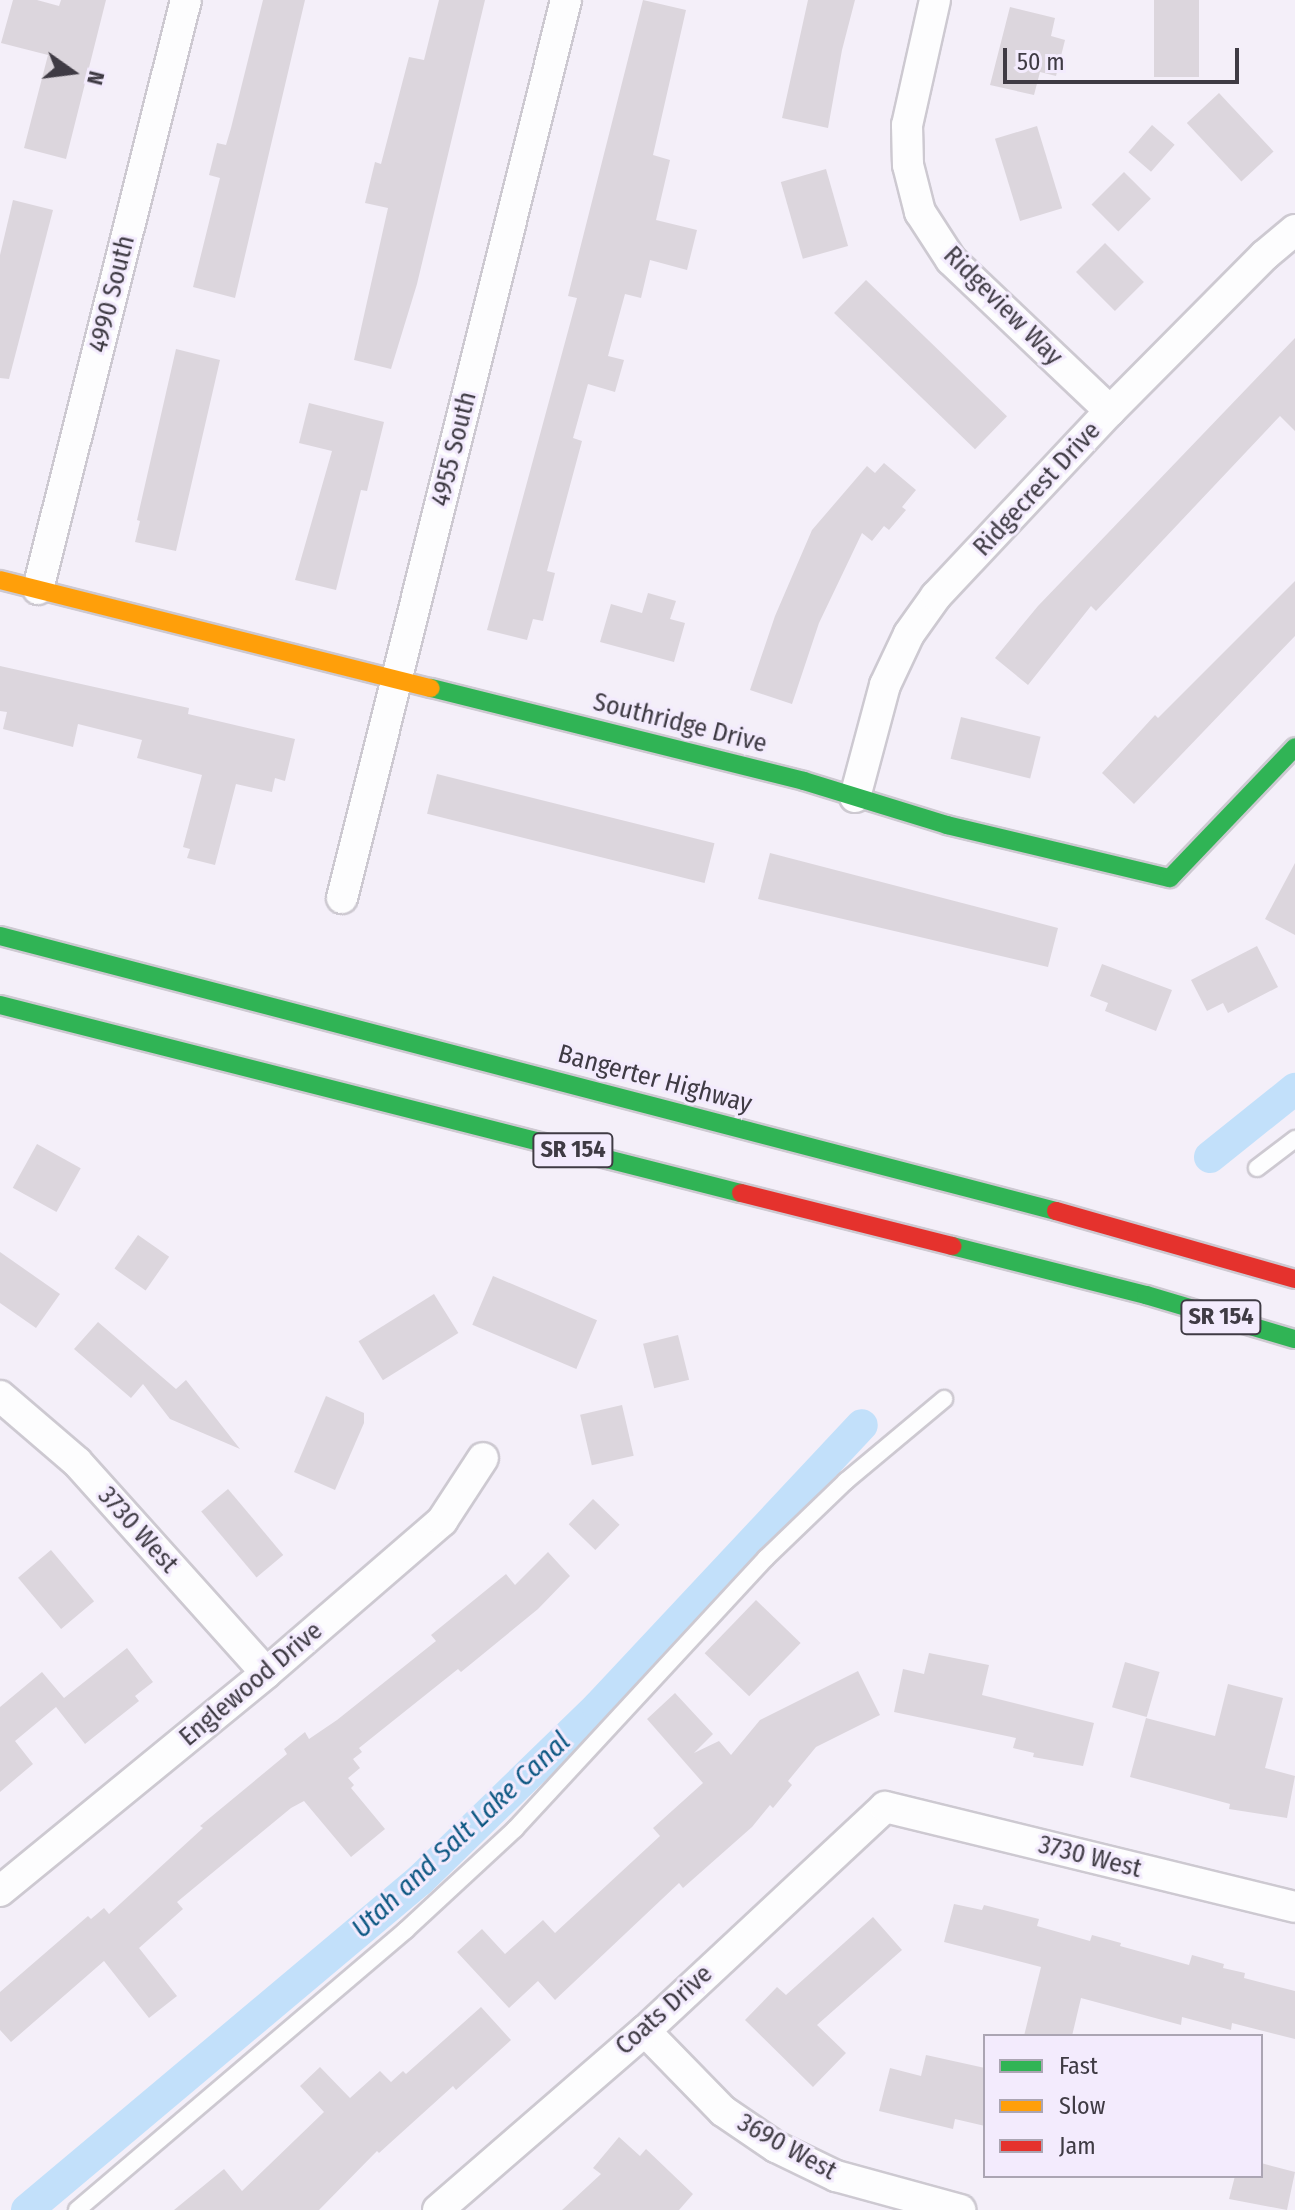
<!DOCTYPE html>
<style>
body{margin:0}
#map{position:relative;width:1295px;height:2210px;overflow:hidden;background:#f4eff9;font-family:"Fira Sans Condensed",sans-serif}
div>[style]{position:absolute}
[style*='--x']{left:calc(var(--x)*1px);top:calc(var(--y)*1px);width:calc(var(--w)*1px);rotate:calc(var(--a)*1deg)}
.canal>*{height:32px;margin:-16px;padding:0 16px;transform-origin:16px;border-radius:16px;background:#c2e0fa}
.building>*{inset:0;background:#dcd6dd;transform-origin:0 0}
.roads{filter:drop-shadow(2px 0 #cdc9d1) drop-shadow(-2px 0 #cdc9d1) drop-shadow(0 2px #cdc9d1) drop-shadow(0 -2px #cdc9d1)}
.lane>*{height:16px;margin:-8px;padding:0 8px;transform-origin:8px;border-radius:8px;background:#fdfdfe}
.street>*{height:30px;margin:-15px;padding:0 15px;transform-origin:15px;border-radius:15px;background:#fdfdfe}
.fast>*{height:18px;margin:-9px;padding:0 9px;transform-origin:9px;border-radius:9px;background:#30b455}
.slow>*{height:18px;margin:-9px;padding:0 9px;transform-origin:9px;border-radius:9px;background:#ff9f0a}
.jam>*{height:18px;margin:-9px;padding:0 9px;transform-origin:9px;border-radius:9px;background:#e5322d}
span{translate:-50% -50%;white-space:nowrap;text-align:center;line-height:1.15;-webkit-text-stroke:6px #f3ebfd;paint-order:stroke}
.shield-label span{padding:2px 6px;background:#f3ebfd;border:2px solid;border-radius:6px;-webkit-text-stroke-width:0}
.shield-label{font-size:24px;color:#3f3b44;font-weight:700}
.street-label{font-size:26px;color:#3f3b44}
.water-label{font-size:28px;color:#0f5984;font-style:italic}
.legend{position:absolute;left:983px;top:2034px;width:280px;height:144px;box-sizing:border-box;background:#f3ebfd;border:2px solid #aba5b3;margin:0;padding:10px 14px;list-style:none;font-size:24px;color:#3f3b44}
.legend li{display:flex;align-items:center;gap:16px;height:40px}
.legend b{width:40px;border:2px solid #aba5b3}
.north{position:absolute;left:32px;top:32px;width:80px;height:80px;-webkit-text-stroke:6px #f3ebfd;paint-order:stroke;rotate:104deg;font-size:22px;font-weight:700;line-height:32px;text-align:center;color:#3f3b44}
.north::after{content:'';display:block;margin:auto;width:28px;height:36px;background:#3f3b44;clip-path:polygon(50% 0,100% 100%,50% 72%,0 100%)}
.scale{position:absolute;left:1003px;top:48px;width:236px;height:36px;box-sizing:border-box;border:4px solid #3f3b44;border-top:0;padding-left:10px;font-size:24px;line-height:28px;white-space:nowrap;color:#3f3b44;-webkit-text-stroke:6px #f3ebfd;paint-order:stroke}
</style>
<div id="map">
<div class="canal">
<div style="--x:1210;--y:1157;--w:109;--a:-38.7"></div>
<div style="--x:27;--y:2210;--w:513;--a:-40.02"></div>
<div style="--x:420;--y:1880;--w:248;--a:-44.2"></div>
<div style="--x:598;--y:1707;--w:386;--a:-46.9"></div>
</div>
<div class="building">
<div style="clip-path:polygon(13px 0,37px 0,59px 6px,61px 0,106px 0,66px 159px,24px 148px,48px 55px,1px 43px)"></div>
<div style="clip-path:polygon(263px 0,305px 0,235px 298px,193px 287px,220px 178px,209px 175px,217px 143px,226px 145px,231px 128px)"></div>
<div style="clip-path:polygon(439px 0,485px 0,417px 284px,391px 369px,354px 360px,388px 208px,365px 203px,375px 162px,381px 164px,409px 57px,424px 60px)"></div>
<div style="clip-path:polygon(643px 0,686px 10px,653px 155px,670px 160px,656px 220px,697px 230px,687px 270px,650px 260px,641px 298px,625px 294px,608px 356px,624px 360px,615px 392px,588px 384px,573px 438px,582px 441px,547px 571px,555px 573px,543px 621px,533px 619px,527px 640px,487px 630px,577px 298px,568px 296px)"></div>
<div style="clip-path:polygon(808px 0,855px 0,842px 50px,828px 128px,782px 118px)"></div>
<div style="left:1154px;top:0;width:45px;height:77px"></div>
<div style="clip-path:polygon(1010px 7px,1055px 18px,1051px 36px,1065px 40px,1056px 76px,1040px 72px,1034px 95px,990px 85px)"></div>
<div style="left:1219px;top:93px;width:80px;height:44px;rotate:47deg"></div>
<div style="left:1152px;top:125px;width:30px;height:36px;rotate:41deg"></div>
<div style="left:1037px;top:126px;width:86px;height:44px;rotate:73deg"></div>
<div style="left:826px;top:169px;width:80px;height:47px;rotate:74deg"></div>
<div style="left:1124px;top:172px;width:38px;height:46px;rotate:45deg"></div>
<div style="clip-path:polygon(13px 200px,53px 210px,9px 379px,0 378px,0 255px)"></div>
<div style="left:1105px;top:243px;width:55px;height:41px;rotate:45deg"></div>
<div style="left:866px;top:280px;width:196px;height:46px;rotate:44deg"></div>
<div style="clip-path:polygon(1295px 338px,1295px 431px,1280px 416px,1096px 611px,1091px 606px,1028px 685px,995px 658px,1038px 606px)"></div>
<div style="clip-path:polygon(176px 349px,220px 360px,176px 551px,135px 542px,140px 521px,137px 520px)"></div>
<div style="clip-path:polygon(309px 403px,384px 422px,367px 491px,361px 490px,336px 590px,295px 580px,332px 451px,299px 443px)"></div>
<div style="clip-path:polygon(884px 463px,916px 490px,902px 507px,906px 510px,889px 530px,884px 526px,872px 541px,862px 533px,819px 623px,792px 704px,750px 690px,775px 616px,812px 530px,867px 466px,875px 473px)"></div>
<div style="clip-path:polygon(1295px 581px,1295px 636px,1134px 804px,1102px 773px,1155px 715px,1158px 718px)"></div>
<div style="clip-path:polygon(648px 593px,676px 601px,670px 619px,685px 623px,674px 662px,600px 642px,611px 604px,642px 613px)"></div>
<div style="clip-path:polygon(0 666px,189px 708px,188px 714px,295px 739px,285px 781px,275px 778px,272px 792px,236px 784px,215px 865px,187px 858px,190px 849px,183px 847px,202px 775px,137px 758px,142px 740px,78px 724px,73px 747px,3px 729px,7px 712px,0 711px)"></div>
<div style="left:961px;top:717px;width:82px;height:43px;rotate:14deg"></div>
<div style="left:437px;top:774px;width:286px;height:41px;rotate:14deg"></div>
<div style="clip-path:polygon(770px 853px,1058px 928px,1048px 967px,758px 899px)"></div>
<div style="clip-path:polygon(1295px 863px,1295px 935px,1265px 919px)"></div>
<div style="clip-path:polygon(1257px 946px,1278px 987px,1228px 1013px,1223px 1003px,1207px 1011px,1191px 980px)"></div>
<div style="clip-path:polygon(1102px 964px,1172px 990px,1156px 1031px,1105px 1011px,1108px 1003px,1090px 996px)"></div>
<div style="left:37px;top:1144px;width:50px;height:50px;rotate:29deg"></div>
<div style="left:138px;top:1235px;width:38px;height:41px;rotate:35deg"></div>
<div style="clip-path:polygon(0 1252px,60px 1294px,36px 1328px,0 1303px)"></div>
<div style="left:493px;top:1276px;width:113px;height:53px;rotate:23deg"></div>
<div style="left:434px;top:1294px;width:46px;height:89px;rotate:58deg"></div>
<div style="clip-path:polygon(98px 1322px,176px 1389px,186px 1380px,240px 1449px,170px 1419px,143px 1384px,131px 1398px,74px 1349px)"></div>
<div style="left:678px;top:1335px;width:46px;height:36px;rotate:76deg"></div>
<div style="clip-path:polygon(326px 1396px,364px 1413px,364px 1423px,335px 1490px,294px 1472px)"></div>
<div style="left:622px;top:1405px;width:52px;height:43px;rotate:77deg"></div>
<div style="left:228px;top:1489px;width:86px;height:35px;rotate:50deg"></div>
<div style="left:593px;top:1499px;width:37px;height:35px;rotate:44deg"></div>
<div style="left:51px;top:1550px;width:67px;height:43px;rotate:50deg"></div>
<div style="clip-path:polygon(548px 1552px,570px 1576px,538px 1609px,461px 1672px,458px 1669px,359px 1748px,362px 1752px,353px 1759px,360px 1768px,348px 1778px,354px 1785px,351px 1788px,385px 1829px,351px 1857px,304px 1801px,291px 1808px,177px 1902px,183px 1909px,139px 1948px,177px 1996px,149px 2018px,104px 1961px,11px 2042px,0 2030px,0 1992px,88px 1916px,91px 1919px,104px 1908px,109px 1914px,203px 1828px,200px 1826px,287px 1754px,284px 1749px,305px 1732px,309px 1739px,337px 1720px,436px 1641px,431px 1635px,506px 1574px,515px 1585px)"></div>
<div style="left:756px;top:1600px;width:62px;height:74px;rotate:44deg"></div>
<div style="clip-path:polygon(127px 1648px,153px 1682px,135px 1696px,139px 1701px,85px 1744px,56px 1707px,15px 1741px,33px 1764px,0 1792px,0 1707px,42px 1672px,64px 1698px)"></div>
<div style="clip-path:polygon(929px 1653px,989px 1665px,982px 1695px,1094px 1723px,1083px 1766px,1033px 1757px,1034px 1753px,1013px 1748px,1016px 1738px,894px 1712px,903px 1669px,924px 1674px)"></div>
<div style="left:1125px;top:1662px;width:36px;height:47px;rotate:16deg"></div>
<div style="clip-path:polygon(858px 1671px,880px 1715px,816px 1747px,788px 1781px,792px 1785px,773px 1808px,770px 1805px,752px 1827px,683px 1888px,679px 1883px,555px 2000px,538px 1981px,509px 2008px,457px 1952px,482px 1929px,505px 1954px,543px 1920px,555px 1933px,660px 1836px,653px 1828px,703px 1783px,647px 1719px,675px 1693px,713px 1734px,694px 1753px,719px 1741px,731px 1755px,760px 1720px)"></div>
<div style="clip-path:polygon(1228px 1684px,1283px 1698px,1265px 1768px,1295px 1776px,1287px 1818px,1229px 1809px,1230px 1804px,1130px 1777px,1146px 1718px,1215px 1736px)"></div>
<div style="clip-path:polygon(954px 1904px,982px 1910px,984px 1905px,1039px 1919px,1037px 1926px,1090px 1941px,1092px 1935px,1121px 1943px,1120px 1946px,1189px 1965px,1192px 1955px,1224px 1964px,1223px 1968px,1245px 1973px,1244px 1978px,1295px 1991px,1295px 2039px,1232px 2023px,1231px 2030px,1182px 2017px,1181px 2025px,1081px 1998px,1072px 2036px,1024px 2036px,1041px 1967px,944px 1942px)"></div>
<div style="clip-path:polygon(873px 1917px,902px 1950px,817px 2025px,846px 2053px,813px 2087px,745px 2020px,777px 1987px,786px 1995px)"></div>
<div style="clip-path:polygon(481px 2007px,511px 2040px,456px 2090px,453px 2086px,379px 2153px,377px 2151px,319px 2210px,174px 2210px,224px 2169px,242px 2191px,324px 2112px,300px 2086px,320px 2067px,350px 2098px,380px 2071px,391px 2082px,403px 2071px,406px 2074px)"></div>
<div style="clip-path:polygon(926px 2055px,985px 2068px,985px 2126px,955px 2119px,953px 2129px,879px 2111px,890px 2068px,921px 2076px)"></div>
<div style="clip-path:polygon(619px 2137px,640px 2156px,646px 2149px,693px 2194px,679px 2210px,562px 2210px,601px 2174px,593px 2168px)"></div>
<div style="clip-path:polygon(1261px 2163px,1295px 2172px,1287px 2210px,1229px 2199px,1235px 2176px,1261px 2176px)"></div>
</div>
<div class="roads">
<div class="lane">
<div style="--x:1257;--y:1168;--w:48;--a:-37.3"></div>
<div style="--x:77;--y:2210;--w:432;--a:-40.4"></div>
<div style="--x:406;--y:1930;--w:149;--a:-42.8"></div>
<div style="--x:515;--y:1829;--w:369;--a:-47.2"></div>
<div style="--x:766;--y:1558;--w:111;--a:-43.9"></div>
<div style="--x:846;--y:1481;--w:128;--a:-39.9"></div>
</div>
<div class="street">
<div style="--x:935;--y:0;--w:128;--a:102.6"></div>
<div style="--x:907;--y:125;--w:40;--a:88.6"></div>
<div style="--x:908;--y:165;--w:49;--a:75.7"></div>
<div style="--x:920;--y:212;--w:57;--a:57.1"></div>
<div style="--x:951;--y:260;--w:219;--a:43.5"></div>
<div style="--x:38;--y:589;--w:607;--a:-75.9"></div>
<div style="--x:855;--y:797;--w:116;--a:-75"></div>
<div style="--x:885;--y:685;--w:56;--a:-64.8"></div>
<div style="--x:909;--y:634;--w:47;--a:-54.6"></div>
<div style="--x:936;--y:596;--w:254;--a:-46.8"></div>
<div style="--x:1110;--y:411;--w:220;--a:-45.2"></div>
<div style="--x:1265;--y:255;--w:39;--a:-40"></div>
<div style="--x:342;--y:898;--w:926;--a:-75.99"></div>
<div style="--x:0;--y:1396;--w:101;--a:40.6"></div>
<div style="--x:77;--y:1462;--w:283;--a:48.1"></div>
<div style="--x:0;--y:1891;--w:344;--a:-39.3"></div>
<div style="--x:266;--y:1673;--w:233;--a:-40.8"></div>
<div style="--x:442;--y:1521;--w:75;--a:-56.9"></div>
<div style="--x:645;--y:2031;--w:112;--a:45.7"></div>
<div style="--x:723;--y:2111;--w:64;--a:34.2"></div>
<div style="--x:776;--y:2147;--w:67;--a:25.8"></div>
<div style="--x:836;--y:2176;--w:129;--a:15.3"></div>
<div style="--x:438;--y:2210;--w:274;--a:-40.9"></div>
<div style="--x:645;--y:2031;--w:328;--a:-43"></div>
<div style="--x:885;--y:1807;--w:422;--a:13.7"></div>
</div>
<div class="fast">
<div style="--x:431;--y:688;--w:384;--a:14"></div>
<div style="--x:804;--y:781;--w:150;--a:17.1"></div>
<div style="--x:947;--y:825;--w:229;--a:13.4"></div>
<div style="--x:1170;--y:878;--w:181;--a:-46.3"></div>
<div style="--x:0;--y:936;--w:1091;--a:14.6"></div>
<div style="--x:0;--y:1005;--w:764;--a:14.24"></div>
<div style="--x:952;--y:1246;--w:200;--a:14.2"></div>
<div style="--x:1146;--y:1295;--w:155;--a:16.5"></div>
</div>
<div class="slow">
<div style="--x:0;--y:580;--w:444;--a:14.1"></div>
</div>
<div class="jam">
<div style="--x:741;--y:1193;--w:218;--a:14.1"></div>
<div style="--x:1056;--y:1211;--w:248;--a:15.9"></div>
</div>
</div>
<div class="shield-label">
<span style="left:573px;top:1150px">SR 154</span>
<span style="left:1221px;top:1317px">SR 154</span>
</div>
<div class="street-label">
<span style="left:112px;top:294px;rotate:-76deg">4990 South</span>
<span style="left:1003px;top:306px;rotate:45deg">Ridgeview Way</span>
<span style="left:454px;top:449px;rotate:-76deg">4955 South</span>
<span style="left:1037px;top:489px;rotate:-47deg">Ridgecrest Drive</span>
<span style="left:680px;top:723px;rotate:14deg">Southridge Drive</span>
<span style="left:655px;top:1079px;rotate:15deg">Bangerter Highway</span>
<span style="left:138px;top:1530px;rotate:48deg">3730 West</span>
<span style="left:251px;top:1684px;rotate:-40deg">Englewood Drive</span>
<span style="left:1090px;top:1857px;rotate:14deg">3730 West</span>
<span style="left:664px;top:2010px;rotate:-42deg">Coats Drive</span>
<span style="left:787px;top:2147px;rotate:29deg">3690 West</span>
</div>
<div class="water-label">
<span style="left:461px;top:1835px;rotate:-43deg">Utah and Salt Lake Canal</span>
</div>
<ul class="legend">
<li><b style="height:10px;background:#30b455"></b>Fast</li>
<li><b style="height:10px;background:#ff9f0a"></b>Slow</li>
<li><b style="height:10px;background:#e5322d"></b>Jam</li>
</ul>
<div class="north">N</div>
<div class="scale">50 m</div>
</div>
